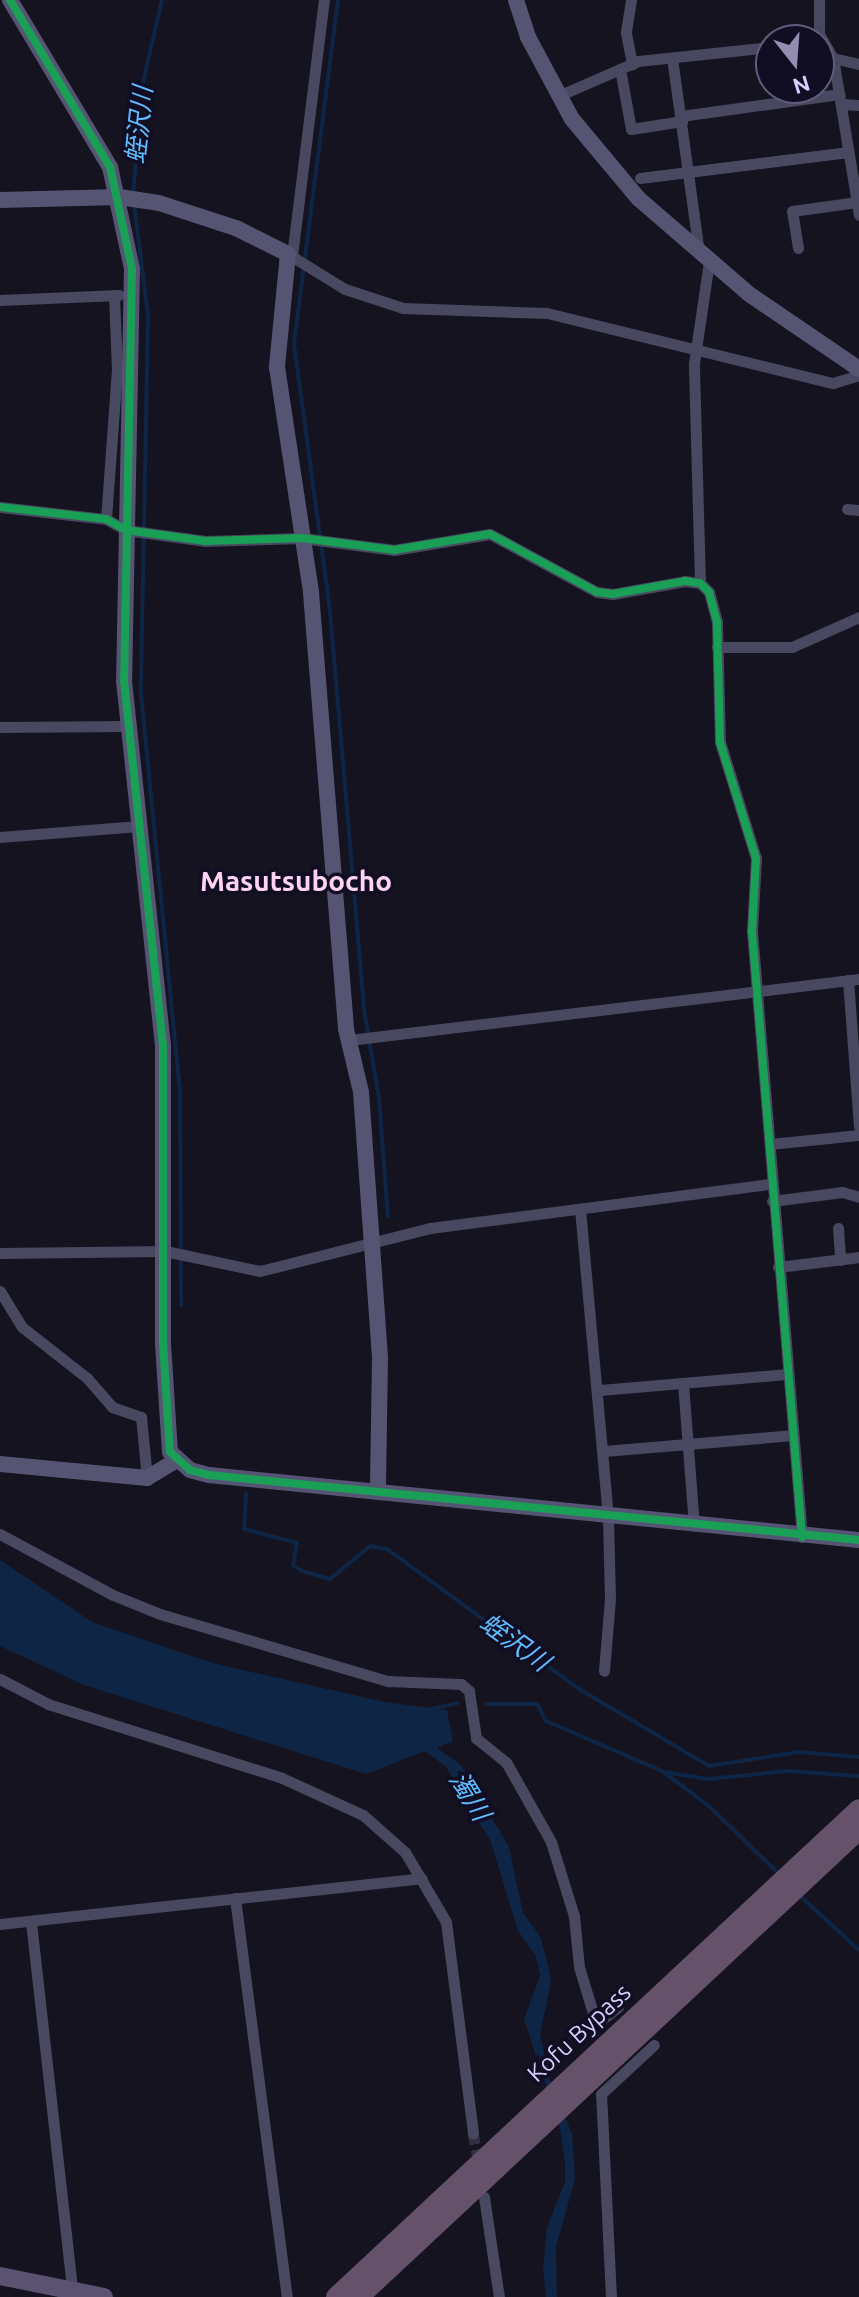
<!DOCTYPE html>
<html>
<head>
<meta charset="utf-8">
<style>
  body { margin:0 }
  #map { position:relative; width:859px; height:2297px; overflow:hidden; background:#14131f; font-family:Ubuntu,"Noto Sans JP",sans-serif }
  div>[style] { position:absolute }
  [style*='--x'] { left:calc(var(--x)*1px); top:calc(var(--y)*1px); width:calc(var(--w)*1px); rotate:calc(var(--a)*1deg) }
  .water>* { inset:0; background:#0e2545 }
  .stream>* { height:4px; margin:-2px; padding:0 2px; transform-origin:2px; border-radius:2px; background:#0e2545 }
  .street-tunnel>* { height:11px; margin-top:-5.5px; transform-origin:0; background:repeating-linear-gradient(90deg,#313041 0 11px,transparent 0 16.5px) }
  .street>* { height:11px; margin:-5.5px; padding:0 5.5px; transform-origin:5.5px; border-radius:5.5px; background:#484860 }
  .secondary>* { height:16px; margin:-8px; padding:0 8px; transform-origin:8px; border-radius:8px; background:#555573 }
  .primary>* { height:18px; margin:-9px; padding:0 9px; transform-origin:9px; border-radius:9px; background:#5b5271 }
  .highway>* { height:20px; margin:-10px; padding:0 10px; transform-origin:10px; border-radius:10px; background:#66516b }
  .cycleway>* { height:8px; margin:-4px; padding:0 4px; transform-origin:4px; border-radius:4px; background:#1a9f57 }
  span { translate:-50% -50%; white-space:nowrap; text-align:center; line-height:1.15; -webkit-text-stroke:7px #110e24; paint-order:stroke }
  .street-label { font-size:24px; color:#d4d1ff }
  .water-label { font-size:26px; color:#5fbcff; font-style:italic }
  .quarter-label { font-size:28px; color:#ffd3f1; font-weight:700 }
  .north { position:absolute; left:755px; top:24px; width:80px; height:80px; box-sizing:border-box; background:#110e24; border:2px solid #5f5c7c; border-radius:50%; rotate:163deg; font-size:22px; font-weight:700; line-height:32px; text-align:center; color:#d4d1ff }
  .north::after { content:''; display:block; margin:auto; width:28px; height:36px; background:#918eb1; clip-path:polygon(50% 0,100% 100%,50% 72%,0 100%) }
</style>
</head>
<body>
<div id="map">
  <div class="water">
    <div style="clip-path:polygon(0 1560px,92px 1622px,212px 1663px,385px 1702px,447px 1710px,453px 1741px,437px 1748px,461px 1765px,509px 1847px,523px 1913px,540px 1936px,547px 1961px,551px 1982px,540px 2034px,550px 2080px,572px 2134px,575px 2179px,556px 2247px,557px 2297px,546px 2297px,543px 2268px,547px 2227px,565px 2182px,565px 2163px,560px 2129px,524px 2019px,540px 1976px,536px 1956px,518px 1931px,491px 1842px,446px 1767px,425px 1751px,366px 1774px,84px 1685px,0 1646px)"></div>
  </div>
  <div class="stream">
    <div style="--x:338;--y:0;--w:347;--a:97.3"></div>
    <div style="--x:294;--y:344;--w:269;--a:82.3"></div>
    <div style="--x:330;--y:611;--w:400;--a:85.1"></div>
    <div style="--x:364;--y:1010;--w:89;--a:80.3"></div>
    <div style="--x:379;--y:1098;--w:119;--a:85.7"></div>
    <div style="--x:133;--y:195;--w:108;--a:-85.2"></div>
    <div style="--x:142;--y:87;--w:89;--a:-77.1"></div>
    <div style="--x:134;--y:203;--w:114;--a:82.9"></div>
    <div style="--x:148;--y:316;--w:378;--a:91.1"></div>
    <div style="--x:141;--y:694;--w:400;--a:84.4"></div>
    <div style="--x:180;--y:1092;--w:213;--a:89.7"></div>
    <div style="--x:246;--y:1493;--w:36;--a:93"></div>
    <div style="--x:244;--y:1529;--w:55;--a:14.8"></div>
    <div style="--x:297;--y:1543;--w:22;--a:100"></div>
    <div style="--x:293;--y:1565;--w:11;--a:34"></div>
    <div style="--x:302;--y:1571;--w:29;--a:16"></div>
    <div style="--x:330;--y:1579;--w:52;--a:-39.5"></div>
    <div style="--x:370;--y:1546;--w:17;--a:10"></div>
    <div style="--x:387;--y:1549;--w:238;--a:36.1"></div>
    <div style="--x:579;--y:1689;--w:151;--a:30.6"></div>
    <div style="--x:709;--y:1766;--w:91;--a:-8.8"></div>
    <div style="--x:799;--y:1752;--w:60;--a:4.8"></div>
    <div style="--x:486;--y:1704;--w:51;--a:0"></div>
    <div style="--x:537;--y:1704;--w:19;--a:62"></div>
    <div style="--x:546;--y:1721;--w:126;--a:23.3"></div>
    <div style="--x:662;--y:1771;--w:59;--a:36.7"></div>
    <div style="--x:709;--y:1806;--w:98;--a:44.2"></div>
    <div style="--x:432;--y:1709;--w:26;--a:-13"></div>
    <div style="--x:663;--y:1772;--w:46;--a:8.8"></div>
    <div style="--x:708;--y:1779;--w:80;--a:-5.7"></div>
    <div style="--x:788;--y:1771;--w:71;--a:4"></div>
    <div style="--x:799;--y:1895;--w:81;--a:42.5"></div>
  </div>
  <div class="street-tunnel">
    <div style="--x:473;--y:2133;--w:33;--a:79"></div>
  </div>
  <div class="street">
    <div style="--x:631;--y:0;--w:33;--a:99"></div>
    <div style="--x:626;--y:33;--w:32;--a:79"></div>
    <div style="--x:819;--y:0;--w:34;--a:90"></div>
    <div style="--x:819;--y:34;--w:28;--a:60"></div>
    <div style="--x:833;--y:58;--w:159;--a:80.6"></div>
    <div style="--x:672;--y:58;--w:196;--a:82.1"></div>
    <div style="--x:833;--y:58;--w:27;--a:13"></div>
    <div style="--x:620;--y:69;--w:61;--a:79.6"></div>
    <div style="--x:631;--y:129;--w:52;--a:-8.9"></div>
    <div style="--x:558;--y:96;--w:87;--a:-23.6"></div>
    <div style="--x:638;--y:61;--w:134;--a:-6"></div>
    <div style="--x:841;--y:104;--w:18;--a:3"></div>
    <div style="--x:681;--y:116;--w:160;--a:-7.9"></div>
    <div style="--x:640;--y:178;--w:210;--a:-7.1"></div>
    <div style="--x:798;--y:248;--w:37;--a:-99"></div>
    <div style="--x:792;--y:211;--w:66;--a:-7.9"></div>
    <div style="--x:288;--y:254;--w:67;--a:31.6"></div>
    <div style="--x:345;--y:289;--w:61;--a:18.1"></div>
    <div style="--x:403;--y:308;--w:144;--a:2"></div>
    <div style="--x:547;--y:313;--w:294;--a:13.8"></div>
    <div style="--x:833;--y:383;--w:27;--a:-17"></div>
    <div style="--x:292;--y:256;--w:258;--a:-82.9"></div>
    <div style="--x:0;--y:300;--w:119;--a:-2.4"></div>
    <div style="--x:0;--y:507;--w:107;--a:6.5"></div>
    <div style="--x:106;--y:519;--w:23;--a:29"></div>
    <div style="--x:126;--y:530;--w:80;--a:7.9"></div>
    <div style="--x:205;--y:541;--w:97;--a:-1.8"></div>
    <div style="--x:302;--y:538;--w:93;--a:7.4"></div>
    <div style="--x:394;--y:550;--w:97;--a:-9.5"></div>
    <div style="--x:490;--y:534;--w:122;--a:28.5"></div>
    <div style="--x:597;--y:592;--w:16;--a:7"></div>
    <div style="--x:613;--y:594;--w:73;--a:-10.2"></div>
    <div style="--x:685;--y:581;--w:15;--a:8"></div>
    <div style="--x:700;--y:583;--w:13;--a:45"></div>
    <div style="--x:709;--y:592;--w:30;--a:75"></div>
    <div style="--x:717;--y:621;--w:121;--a:88.6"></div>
    <div style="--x:720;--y:742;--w:121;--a:72.8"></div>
    <div style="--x:756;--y:858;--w:73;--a:93.1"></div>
    <div style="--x:752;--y:931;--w:608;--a:85.28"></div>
    <div style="--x:847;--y:509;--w:12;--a:5"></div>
    <div style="--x:106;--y:519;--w:149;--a:-85.8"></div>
    <div style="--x:117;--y:370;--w:75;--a:-92.3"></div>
    <div style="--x:700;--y:583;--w:220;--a:-91.6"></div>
    <div style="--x:694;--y:363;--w:102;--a:-81.6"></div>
    <div style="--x:717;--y:647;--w:75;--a:0"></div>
    <div style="--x:792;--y:647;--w:73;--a:-24.1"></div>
    <div style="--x:0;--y:727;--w:125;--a:-0.5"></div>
    <div style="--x:0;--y:837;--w:139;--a:-4.5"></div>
    <div style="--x:848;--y:980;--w:147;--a:85.7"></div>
    <div style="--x:349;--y:1040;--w:514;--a:-6.82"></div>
    <div style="--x:770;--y:1144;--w:89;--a:-5.8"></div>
    <div style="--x:772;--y:1201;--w:71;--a:-7.3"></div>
    <div style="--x:842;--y:1192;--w:18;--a:16"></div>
    <div style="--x:580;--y:1209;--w:310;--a:84.8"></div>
    <div style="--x:608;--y:1518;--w:81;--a:88.6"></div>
    <div style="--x:610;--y:1599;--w:72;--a:94.8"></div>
    <div style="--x:838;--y:1228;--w:32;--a:86"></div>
    <div style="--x:0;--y:1253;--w:165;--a:-0.7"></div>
    <div style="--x:165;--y:1251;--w:97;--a:11.9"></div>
    <div style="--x:260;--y:1271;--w:175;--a:-14.2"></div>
    <div style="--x:430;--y:1228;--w:343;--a:-7.4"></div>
    <div style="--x:778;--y:1267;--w:82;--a:-7"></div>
    <div style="--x:0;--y:1291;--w:42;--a:58.6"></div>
    <div style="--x:22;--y:1327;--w:83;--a:38.1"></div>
    <div style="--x:87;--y:1378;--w:38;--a:49"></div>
    <div style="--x:112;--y:1407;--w:31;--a:19"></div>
    <div style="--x:141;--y:1417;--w:61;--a:84.4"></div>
    <div style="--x:683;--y:1383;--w:143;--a:85.6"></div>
    <div style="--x:600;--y:1390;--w:189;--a:-4.9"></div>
    <div style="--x:604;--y:1451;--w:190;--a:-4.8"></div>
    <div style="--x:0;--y:1534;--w:128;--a:28.4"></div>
    <div style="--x:113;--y:1595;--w:51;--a:22"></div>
    <div style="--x:160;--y:1614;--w:238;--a:16.4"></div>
    <div style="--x:388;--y:1681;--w:73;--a:2.4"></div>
    <div style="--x:461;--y:1684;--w:11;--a:41"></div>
    <div style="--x:469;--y:1691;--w:48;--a:81.5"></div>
    <div style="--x:476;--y:1738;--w:38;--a:39"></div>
    <div style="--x:506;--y:1762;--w:92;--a:60.6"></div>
    <div style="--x:551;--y:1842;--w:77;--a:72.7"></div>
    <div style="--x:574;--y:1916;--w:51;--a:84.4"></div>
    <div style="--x:579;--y:1967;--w:48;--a:73.1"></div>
    <div style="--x:593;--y:2013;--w:12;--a:24"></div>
    <div style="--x:604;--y:2018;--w:18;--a:-38"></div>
    <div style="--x:0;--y:1679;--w:54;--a:27.5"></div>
    <div style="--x:48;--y:1704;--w:245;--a:17.5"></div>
    <div style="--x:282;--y:1778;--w:89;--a:24.6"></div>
    <div style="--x:363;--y:1815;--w:56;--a:41.4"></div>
    <div style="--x:405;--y:1852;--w:81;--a:59.6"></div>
    <div style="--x:446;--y:1922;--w:213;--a:82.7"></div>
    <div style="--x:235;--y:1898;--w:402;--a:82.6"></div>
    <div style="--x:31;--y:1922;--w:375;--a:83.6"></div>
    <div style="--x:0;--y:1924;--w:424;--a:-6.2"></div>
    <div style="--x:484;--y:2197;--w:101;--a:81.5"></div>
    <div style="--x:611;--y:2297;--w:203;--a:-92.8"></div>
    <div style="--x:601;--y:2094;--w:72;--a:-42.8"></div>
  </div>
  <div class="secondary">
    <div style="--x:10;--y:0;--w:195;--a:59.1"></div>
    <div style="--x:110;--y:167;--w:104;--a:77.8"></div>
    <div style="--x:132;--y:269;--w:412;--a:91.1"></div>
    <div style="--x:124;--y:681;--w:366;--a:83.9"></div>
    <div style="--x:163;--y:1045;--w:299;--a:90"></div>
    <div style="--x:163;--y:1344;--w:108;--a:86.3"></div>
    <div style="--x:170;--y:1452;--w:27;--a:42"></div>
    <div style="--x:190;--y:1470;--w:20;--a:15"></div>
    <div style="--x:209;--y:1475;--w:653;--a:5.71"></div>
    <div style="--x:516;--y:0;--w:39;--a:72"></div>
    <div style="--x:528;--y:37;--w:93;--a:61.8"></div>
    <div style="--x:572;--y:119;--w:104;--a:50.1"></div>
    <div style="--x:639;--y:199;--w:145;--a:40.8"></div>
    <div style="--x:749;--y:294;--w:133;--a:34.3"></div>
    <div style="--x:0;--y:200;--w:119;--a:-1.4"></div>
    <div style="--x:119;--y:197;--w:40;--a:8.5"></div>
    <div style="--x:159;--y:203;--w:81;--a:18"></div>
    <div style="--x:236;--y:228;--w:58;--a:26.6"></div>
    <div style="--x:288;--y:254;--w:114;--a:95.6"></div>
    <div style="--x:277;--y:367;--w:229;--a:81.4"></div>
    <div style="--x:311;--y:593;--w:437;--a:85.4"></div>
    <div style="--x:346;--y:1029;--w:65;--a:76.6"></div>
    <div style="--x:361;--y:1092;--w:267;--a:85.9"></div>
    <div style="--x:380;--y:1358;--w:131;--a:90.9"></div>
    <div style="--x:0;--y:1464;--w:148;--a:5.4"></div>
    <div style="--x:147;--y:1478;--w:33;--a:-31"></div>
  </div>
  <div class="primary">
    <div style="--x:0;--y:2276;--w:106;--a:11.4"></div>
  </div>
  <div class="highway">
    <div style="--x:336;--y:2297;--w:715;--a:-43.02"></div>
    <div style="--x:359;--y:2297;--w:684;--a:-43.05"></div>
  </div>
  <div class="cycleway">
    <div style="--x:10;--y:0;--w:195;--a:59.1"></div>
    <div style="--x:110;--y:167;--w:104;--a:77.8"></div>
    <div style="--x:132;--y:269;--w:412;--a:91.1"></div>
    <div style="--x:124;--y:681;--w:366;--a:83.9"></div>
    <div style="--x:163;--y:1045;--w:299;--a:90"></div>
    <div style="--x:163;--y:1344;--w:108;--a:86.3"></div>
    <div style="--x:170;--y:1452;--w:27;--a:42"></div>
    <div style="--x:190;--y:1470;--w:20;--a:15"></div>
    <div style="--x:209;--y:1475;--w:653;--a:5.71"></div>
    <div style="--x:0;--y:507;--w:107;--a:6.5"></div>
    <div style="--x:106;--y:519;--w:23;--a:29"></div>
    <div style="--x:126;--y:530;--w:80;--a:7.9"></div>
    <div style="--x:205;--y:541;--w:97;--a:-1.8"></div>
    <div style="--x:302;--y:538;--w:93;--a:7.4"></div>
    <div style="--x:394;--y:550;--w:97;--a:-9.5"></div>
    <div style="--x:490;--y:534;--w:122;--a:28.5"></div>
    <div style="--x:597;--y:592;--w:16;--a:7"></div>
    <div style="--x:613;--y:594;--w:73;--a:-10.2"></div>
    <div style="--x:685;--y:581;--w:15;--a:8"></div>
    <div style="--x:700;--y:583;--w:13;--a:45"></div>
    <div style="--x:709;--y:592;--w:30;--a:75"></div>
    <div style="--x:717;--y:621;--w:121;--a:88.6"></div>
    <div style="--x:720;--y:742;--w:121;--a:72.8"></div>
    <div style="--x:756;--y:858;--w:73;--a:93.1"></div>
    <div style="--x:752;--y:931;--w:608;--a:85.28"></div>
  </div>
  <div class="street-label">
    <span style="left:579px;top:2033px;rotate:-43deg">Kofu Bypass</span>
  </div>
  <div class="water-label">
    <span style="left:139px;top:125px;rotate:-84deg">蛭沢川</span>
    <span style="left:515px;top:1642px;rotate:36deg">蛭沢川</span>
    <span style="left:470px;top:1796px;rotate:58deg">濁川</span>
  </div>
  <div class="quarter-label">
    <span style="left:296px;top:881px">Masutsubocho</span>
  </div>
  <div class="north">N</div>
</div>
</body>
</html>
